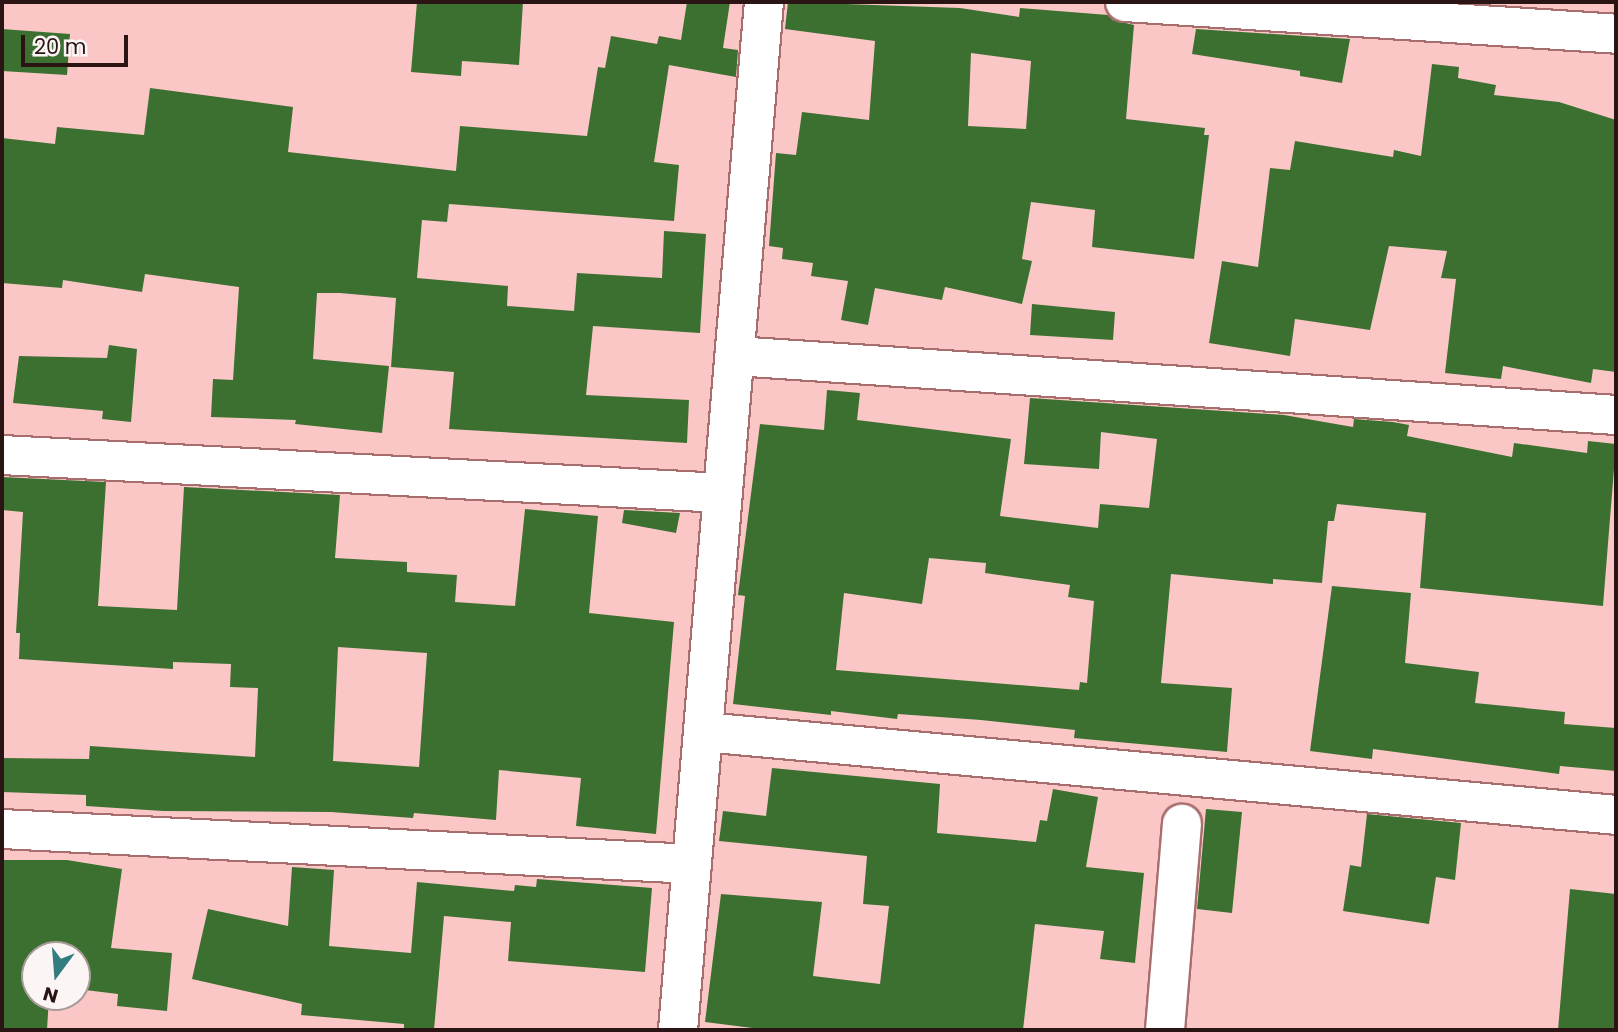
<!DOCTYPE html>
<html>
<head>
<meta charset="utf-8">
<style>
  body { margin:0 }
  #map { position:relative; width:1618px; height:1032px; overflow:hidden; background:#fbc7c6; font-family:Poppins,sans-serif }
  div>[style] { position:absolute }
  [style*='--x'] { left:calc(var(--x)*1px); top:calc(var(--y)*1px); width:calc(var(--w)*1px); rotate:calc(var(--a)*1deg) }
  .building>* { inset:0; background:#3c7031 }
  .roads { filter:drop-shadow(2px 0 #a86e6d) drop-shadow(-2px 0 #a86e6d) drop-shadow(0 2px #a86e6d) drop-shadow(0 -2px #a86e6d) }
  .minor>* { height:38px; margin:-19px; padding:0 19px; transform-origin:19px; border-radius:19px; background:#fff }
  span { translate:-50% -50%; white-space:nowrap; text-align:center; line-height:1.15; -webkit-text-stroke:7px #fcf5f5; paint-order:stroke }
  .frame { position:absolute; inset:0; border:4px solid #2b1414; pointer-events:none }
  .north { position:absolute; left:21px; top:941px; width:70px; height:70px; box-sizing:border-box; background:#fcf5f5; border:2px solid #a89b9b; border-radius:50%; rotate:196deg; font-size:19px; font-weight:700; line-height:28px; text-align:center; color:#2b1414 }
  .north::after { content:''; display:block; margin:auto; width:24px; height:32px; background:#337c80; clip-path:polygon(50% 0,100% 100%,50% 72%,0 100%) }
  .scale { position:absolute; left:21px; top:35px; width:107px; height:32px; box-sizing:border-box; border:4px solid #2b1414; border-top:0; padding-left:9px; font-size:21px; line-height:24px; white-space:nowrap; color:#2b1414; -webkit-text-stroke:5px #fcf5f5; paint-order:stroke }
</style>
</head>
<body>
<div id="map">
  <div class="building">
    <div style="clip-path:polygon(417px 2px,523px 2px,519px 65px,462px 61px,461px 76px,411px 72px)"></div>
    <div style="clip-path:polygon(687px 2px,730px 2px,723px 48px,738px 50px,736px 77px,669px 65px,654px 162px,679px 165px,674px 221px,449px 204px,447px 222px,422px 220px,417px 278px,508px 286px,507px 306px,574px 311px,577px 273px,662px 278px,664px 231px,706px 234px,700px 333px,593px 326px,586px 395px,689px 400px,687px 443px,449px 429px,454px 372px,391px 367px,396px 298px,340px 293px,317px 293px,313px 359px,389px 366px,382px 433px,295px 424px,296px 420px,211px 417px,213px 379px,233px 380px,239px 287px,145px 274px,142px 292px,63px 280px,62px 288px,2px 283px,2px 138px,55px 144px,57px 127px,144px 135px,150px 88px,293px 107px,288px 152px,456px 171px,460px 126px,587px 136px,598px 67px,605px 68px,611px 36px,657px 44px,659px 36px,681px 40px)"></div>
    <div style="clip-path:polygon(evenodd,788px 2px,960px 8px,1019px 17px,1020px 8px,1108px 15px,1113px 20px,1134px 25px,1126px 119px,1205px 128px,1204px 135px,1209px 135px,1194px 259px,1092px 247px,1095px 210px,1031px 202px,1022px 259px,1032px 261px,1022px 304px,945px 287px,942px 300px,875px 288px,868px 325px,841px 320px,848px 281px,811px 276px,813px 263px,782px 259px,783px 248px,769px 246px,776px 153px,796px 155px,802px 112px,869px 120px,875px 41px,785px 29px,788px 2px,971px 53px,1031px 61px,1026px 129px,968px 126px,971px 53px)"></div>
    <div style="clip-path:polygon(2px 29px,70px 34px,67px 75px,2px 71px)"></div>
    <div style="clip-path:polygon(1196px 29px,1350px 39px,1342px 83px,1300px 76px,1300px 71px,1192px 54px)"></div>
    <div style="clip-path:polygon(1432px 64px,1459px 67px,1458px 78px,1496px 85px,1494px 95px,1559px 102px,1616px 120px,1616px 372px,1593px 369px,1591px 383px,1503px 366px,1501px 379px,1445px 373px,1456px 279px,1441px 278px,1447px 251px,1389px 246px,1370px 330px,1295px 319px,1290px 356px,1209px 343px,1222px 261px,1258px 267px,1270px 168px,1290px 170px,1295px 141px,1393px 157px,1394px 150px,1421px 156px)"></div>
    <div style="clip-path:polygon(1032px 304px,1115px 312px,1113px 340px,1030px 335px)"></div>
    <div style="clip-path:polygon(109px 345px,137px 349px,131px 422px,102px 419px,103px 411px,13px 403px,19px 356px,107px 358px)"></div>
    <div style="clip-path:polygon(evenodd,827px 390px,860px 393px,857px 420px,1011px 439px,1000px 516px,1098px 528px,1100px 504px,1149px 508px,1157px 439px,1101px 432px,1099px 469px,1024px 464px,1030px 398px,1284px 415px,1353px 427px,1354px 419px,1393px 422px,1409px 425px,1407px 436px,1512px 457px,1514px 443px,1587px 453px,1588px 441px,1616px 444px,1603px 606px,1420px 588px,1426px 513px,1337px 504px,1334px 521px,1328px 521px,1322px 583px,1273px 579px,1273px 584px,1171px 574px,1161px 683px,1232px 688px,1227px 752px,1074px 738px,1075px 730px,981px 720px,898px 714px,897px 719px,831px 711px,831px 715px,733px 704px,745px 596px,738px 595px,760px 424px,824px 430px,827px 390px,929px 558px,986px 563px,985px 573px,1070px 585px,1068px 597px,1094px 601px,1087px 683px,1080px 682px,1079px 690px,836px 670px,844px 593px,922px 604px,929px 558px)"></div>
    <div style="clip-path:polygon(evenodd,2px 477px,106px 482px,98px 606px,177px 610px,184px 487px,340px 495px,335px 558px,407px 562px,407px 572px,457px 575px,455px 602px,515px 606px,525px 509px,598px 516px,589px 613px,674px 622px,656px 834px,576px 826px,581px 778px,499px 770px,496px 820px,414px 813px,413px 818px,331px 812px,163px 811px,86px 806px,86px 795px,2px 792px,2px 758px,89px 759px,90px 746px,255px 757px,258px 688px,230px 687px,231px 664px,173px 662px,173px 669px,19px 659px,20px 633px,16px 633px,23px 512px,2px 510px,2px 477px,338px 647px,427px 653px,419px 767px,333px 761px,338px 647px)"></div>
    <div style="clip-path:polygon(624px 510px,680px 513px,676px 533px,622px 523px)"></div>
    <div style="clip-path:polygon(1332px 586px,1411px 593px,1405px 663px,1479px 672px,1475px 703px,1565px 712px,1564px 724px,1616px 728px,1616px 771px,1560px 766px,1559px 774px,1373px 749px,1372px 759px,1310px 751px)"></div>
    <div style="clip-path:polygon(772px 768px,940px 784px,937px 833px,1036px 842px,1040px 820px,1047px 821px,1053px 789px,1098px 797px,1086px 867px,1144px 873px,1135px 963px,1100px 959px,1104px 931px,1035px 924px,1023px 1030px,768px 1030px,705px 1022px,721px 894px,822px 902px,813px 976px,880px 984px,889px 906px,863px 904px,867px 856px,719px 841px,723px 811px,766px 816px)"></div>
    <div style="clip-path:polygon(1206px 809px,1242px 812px,1232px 913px,1197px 909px)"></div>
    <div style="clip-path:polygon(1367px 814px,1461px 823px,1455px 880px,1436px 877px,1429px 924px,1343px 911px,1350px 865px,1361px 867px)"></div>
    <div style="clip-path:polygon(2px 860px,67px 860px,122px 869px,111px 948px,172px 953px,167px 1011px,117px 1006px,118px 994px,77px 989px,77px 955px,35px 955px,35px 997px,49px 997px,47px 1030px,2px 1030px)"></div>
    <div style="clip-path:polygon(292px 867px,334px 870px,329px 946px,411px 953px,417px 882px,514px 891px,515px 885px,536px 887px,537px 879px,652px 888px,645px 972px,508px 961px,511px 922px,444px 916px,434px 1030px,404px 1030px,404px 1024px,301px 1015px,302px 1004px,192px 979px,208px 909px,288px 926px)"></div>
    <div style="clip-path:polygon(1570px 889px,1616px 894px,1616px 1030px,1558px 1030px)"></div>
  </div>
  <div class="roads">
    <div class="minor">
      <div style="--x:1125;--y:2;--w:492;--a:3.7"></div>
      <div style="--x:735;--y:356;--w:883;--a:3.83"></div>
      <div style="--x:2;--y:455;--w:721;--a:3.02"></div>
      <div style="--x:703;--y:732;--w:917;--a:5.19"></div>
      <div style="--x:2;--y:829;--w:691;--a:2.9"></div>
      <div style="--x:678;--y:1030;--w:1032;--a:-85.22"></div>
      <div style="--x:1165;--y:1030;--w:207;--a:-85.3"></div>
    </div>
  </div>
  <div class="frame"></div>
  <div class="north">N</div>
  <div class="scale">20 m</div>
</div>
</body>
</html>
